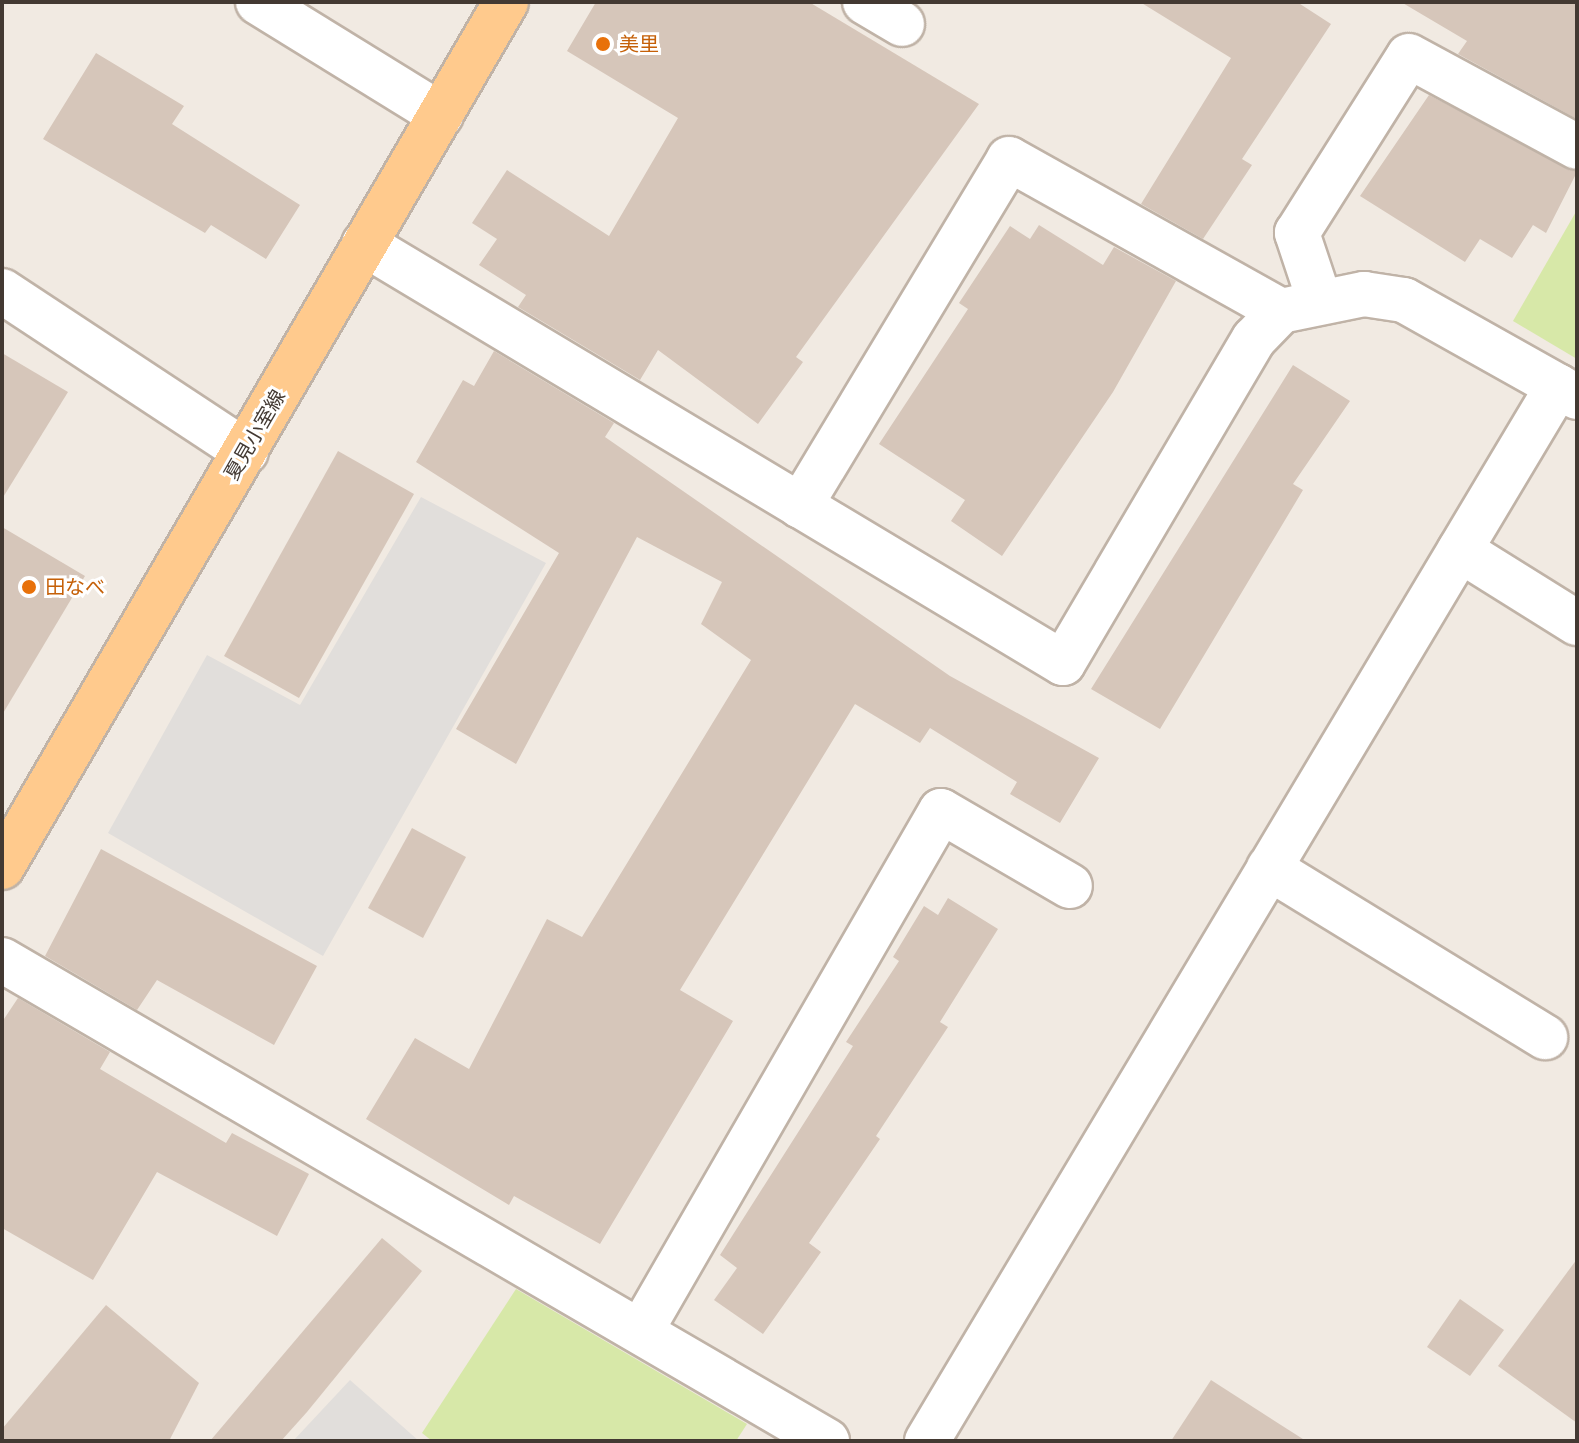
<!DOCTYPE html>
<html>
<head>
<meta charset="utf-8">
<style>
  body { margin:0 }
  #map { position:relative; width:1579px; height:1443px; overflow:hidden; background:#f1eae2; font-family:Signika,"Noto Sans JP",sans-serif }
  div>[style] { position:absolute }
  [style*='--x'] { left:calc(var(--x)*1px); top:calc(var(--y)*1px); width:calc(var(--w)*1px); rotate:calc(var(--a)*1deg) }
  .green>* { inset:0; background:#d7e8a8 }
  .parking>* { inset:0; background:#e1dedb }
  .building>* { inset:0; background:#d6c6ba }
  .roads { filter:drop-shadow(2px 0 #c0b3a7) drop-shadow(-2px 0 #c0b3a7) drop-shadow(0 2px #c0b3a7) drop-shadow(0 -2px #c0b3a7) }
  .minor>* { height:44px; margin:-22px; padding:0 22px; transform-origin:22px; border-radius:22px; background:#fff }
  .major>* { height:44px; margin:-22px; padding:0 22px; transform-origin:22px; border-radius:22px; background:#ffca8d }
  .dots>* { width:22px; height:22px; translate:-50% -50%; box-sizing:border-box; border:4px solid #fff; border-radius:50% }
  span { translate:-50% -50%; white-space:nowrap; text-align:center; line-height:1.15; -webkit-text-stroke:6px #fff; paint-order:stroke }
  .food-label { font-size:20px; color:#c56008 }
  .left { translate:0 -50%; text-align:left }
  .street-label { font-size:20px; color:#433932 }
  .frame { position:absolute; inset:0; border:4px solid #433932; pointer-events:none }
</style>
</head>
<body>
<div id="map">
  <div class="green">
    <div style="clip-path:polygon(1577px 210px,1577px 359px,1513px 321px)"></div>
    <div style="clip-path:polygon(516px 1289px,747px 1424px,736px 1441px,432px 1441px,422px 1433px)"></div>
  </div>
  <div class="parking">
    <div style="clip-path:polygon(421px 497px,546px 563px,323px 956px,108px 833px,207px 655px,300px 705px)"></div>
    <div style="clip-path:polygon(350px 1380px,419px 1441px,293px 1441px)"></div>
  </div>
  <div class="building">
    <div style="clip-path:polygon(596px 2px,809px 2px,979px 104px,796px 357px,803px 362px,758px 424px,658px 350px,640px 380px,518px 307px,526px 295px,479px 265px,497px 239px,472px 223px,507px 170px,609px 236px,678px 118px,567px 51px)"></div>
    <div style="clip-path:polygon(1140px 2px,1297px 2px,1331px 24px,1242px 159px,1252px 165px,1203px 239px,1141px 204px,1231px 58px)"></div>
    <div style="clip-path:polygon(1401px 2px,1577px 2px,1577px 119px,1458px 54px,1467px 41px)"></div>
    <div style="clip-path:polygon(96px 53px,184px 106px,172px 124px,300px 205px,266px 259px,211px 225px,205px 233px,43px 139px)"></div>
    <div style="clip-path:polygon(1429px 95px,1577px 172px,1546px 233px,1533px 225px,1512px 258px,1480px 239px,1465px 262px,1360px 196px)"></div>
    <div style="clip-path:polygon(1039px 225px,1103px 265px,1114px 247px,1176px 281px,1113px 392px,1002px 556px,951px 521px,965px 500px,879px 444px,968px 309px,959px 303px,1010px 226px,1030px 239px)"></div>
    <div style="clip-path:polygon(494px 351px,614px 423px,605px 437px,950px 676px,1099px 758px,1060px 823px,1010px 794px,1017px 782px,930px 728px,920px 743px,855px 704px,680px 990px,733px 1021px,600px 1244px,514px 1196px,509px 1205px,366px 1119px,415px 1038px,469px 1069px,547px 919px,582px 937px,751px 660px,701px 624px,722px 582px,637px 537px,516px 764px,456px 729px,559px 553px,416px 462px,463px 380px,474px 386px)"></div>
    <div style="clip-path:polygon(2px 353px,68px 392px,2px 499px)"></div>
    <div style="clip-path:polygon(1293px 365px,1350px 401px,1293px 484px,1303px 490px,1160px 729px,1091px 689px)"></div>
    <div style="clip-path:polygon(338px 451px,414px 494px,299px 698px,224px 656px)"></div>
    <div style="clip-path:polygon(2px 527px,85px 576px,2px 715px)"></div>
    <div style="clip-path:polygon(412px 828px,466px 857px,423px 938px,368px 908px)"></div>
    <div style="clip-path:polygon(101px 849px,317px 966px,274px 1045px,157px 980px,137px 1010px,45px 956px)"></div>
    <div style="clip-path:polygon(948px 898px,998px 929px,940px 1022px,948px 1027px,876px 1136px,880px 1139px,809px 1243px,821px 1252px,763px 1334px,714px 1300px,737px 1268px,720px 1255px,853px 1046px,846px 1042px,899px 961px,893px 957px,924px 906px,938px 915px)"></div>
    <div style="clip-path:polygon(18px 998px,110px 1052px,100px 1069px,226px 1143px,232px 1133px,309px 1174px,277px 1236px,157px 1172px,93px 1280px,2px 1228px,2px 1022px)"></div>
    <div style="clip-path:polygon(382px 1238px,422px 1271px,307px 1412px,281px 1441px,210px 1441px)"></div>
    <div style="clip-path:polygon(1577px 1259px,1577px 1423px,1498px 1366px)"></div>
    <div style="clip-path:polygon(1460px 1299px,1504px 1330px,1470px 1376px,1427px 1347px)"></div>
    <div style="clip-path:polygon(106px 1305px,199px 1383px,169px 1441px,2px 1441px,2px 1429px)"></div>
    <div style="clip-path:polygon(1211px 1380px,1306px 1441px,1171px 1441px)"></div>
  </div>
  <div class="roads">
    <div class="minor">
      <div style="--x:258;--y:2;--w:215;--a:31.7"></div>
      <div style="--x:865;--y:2;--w:43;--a:30.7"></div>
      <div style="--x:364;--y:244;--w:815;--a:30.94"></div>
      <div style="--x:1063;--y:663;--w:376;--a:-59.5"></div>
      <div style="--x:1254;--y:339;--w:39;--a:-46"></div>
      <div style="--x:1281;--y:311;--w:85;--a:-11.6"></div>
      <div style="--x:1364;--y:294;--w:40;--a:8.5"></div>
      <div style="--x:1404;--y:300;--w:198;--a:29.3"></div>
      <div style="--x:2;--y:291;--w:292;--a:33.4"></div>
      <div style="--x:1319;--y:299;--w:70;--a:-108.4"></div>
      <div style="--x:1297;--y:233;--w:209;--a:-57.7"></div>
      <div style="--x:1409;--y:56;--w:191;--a:28.4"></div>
      <div style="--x:800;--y:506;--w:405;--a:-58.9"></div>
      <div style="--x:1009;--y:159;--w:312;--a:29.2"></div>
      <div style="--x:1460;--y:550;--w:138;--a:32"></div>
      <div style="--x:1269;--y:868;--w:324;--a:31.5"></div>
      <div style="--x:2;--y:960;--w:955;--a:30.24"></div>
      <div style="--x:642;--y:1329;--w:598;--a:-60.01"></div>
      <div style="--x:941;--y:811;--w:149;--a:30.2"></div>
      <div style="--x:927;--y:1441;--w:1229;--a:-59.12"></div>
    </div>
    <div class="major">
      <div style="--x:2;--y:867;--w:1001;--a:-59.77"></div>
    </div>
  </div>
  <div class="dots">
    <div style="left:603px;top:44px;background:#e8710a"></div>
    <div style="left:29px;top:587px;background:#e8710a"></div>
  </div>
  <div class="food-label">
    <span class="left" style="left:619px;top:44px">美里</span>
    <span class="left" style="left:45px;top:587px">田なべ</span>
  </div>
  <div class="street-label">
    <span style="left:255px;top:435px;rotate:-60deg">夏見小室線</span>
  </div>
  <div class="frame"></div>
</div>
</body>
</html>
